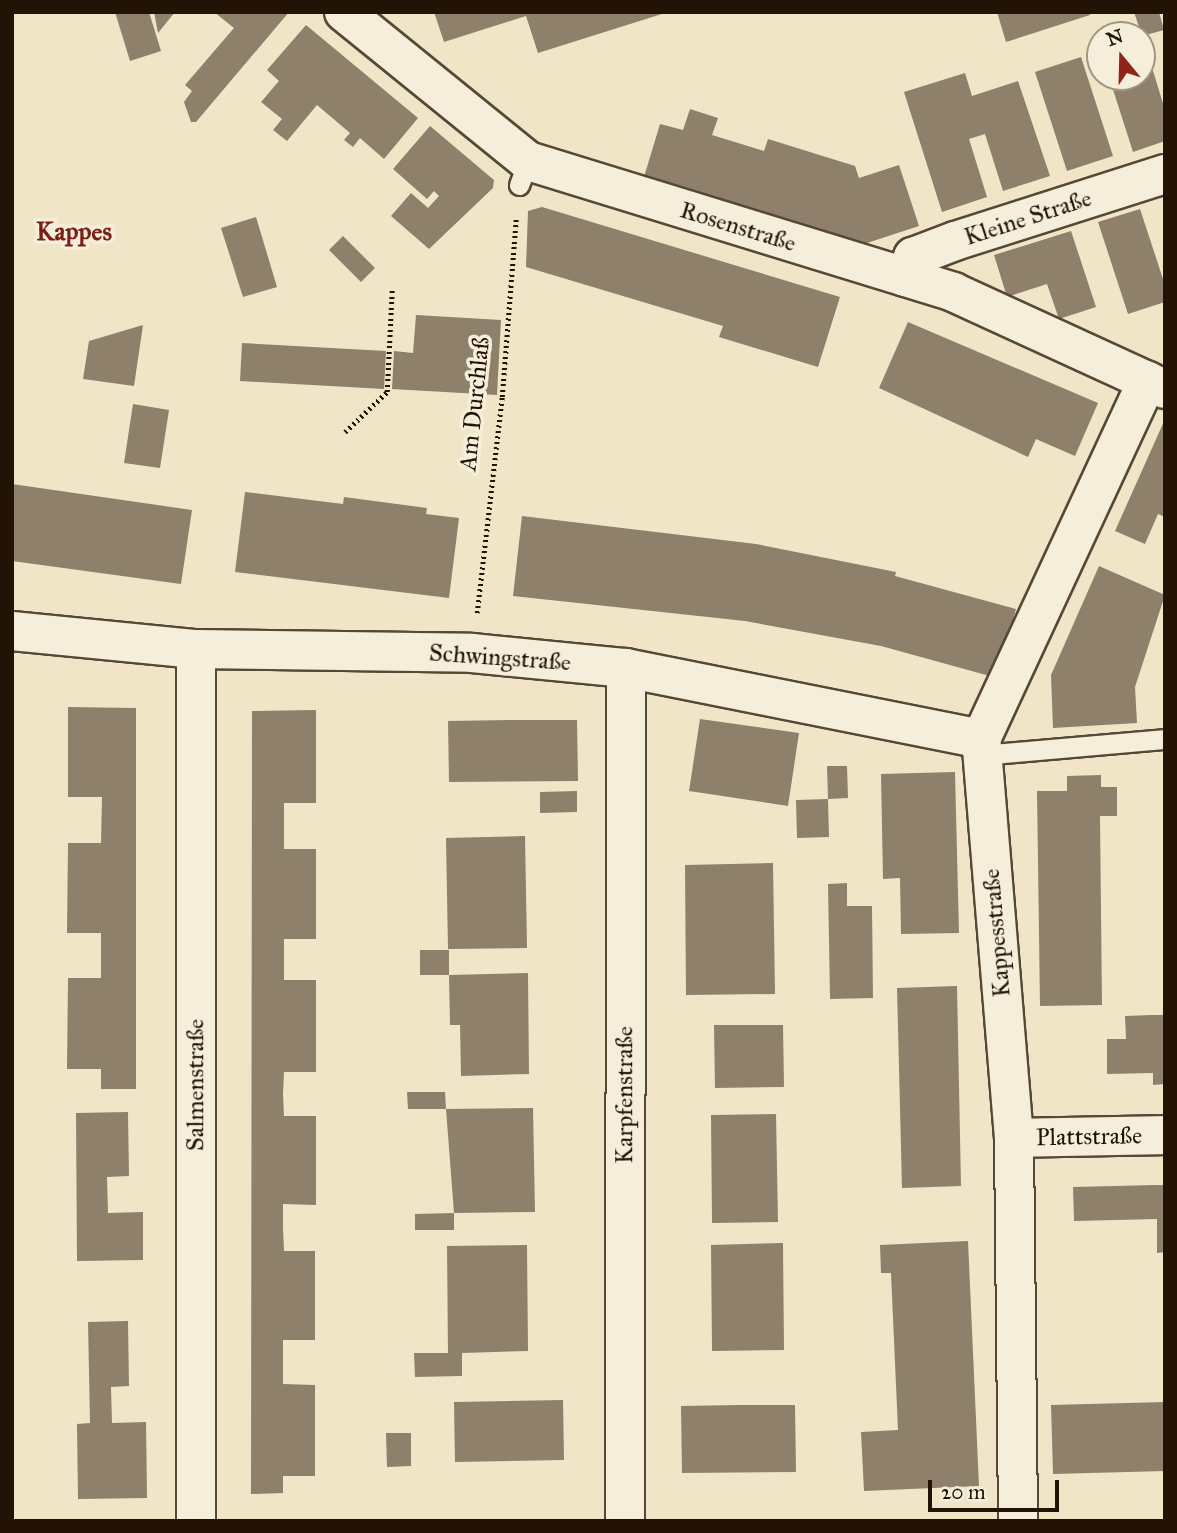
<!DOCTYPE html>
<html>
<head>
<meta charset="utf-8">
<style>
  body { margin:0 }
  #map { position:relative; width:1177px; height:1533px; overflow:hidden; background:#f0e5c6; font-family:"IM FELL Great Primer",serif }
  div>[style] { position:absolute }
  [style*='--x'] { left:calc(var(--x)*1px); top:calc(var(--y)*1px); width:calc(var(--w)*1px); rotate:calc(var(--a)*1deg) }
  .building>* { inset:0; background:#8e806a }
  .path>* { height:4.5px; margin-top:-2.25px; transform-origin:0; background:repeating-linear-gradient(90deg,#231307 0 2px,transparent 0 5.5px) }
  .roads { filter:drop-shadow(2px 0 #564837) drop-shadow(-2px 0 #564837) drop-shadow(0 2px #564837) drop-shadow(0 -2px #564837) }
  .lane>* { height:19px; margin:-9.5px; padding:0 9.5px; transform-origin:9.5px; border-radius:9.5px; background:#f5eeda }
  .street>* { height:38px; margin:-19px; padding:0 19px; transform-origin:19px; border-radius:19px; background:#f5eeda }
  span { translate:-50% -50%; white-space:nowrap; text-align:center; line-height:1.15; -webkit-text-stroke:7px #f5eeda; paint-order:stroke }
  .street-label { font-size:24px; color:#231307 }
  .neighbourhood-label { font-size:26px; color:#7a1f14; font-weight:700 }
  .frame { position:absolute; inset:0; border:14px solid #231307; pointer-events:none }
  .north { position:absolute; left:1086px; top:21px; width:70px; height:70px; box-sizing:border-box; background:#f5eeda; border:2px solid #a19686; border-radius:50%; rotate:341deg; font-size:19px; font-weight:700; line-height:28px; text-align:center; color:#231307 }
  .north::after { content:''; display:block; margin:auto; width:24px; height:32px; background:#8f2418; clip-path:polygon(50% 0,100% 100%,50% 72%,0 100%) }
  .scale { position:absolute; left:928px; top:1480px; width:131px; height:32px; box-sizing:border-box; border:4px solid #231307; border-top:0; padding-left:9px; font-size:21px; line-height:24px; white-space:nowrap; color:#231307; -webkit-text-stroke:5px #f5eeda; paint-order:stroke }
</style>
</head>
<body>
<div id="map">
  <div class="building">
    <div style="clip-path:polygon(115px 12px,149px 12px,161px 51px,130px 61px)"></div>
    <div style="clip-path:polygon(154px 12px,175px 12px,158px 33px)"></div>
    <div style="clip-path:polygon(214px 12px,289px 12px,196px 122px,191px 122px,184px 102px,192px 91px,185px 85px,234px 28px)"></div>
    <div style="clip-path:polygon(434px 12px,664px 12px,665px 13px,538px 53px,526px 16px,444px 42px)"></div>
    <div style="clip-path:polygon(997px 12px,1089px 12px,1090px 15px,1006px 42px)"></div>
    <div style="clip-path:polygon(1134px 12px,1159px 12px,1164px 30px,1142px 36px)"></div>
    <div style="clip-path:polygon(306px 25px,418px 118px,384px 159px,360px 138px,353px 147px,344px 140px,350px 133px,317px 105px,287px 141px,273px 130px,282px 119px,261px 102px,279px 81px,267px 70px)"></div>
    <div style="clip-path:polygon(1143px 38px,1165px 110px,1165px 141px,1133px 152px,1109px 77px,1142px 77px)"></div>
    <div style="clip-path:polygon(1081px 57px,1113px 156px,1067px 171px,1035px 72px)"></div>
    <div style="clip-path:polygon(965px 73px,972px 96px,1018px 81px,1050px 176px,1003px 191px,985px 134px,969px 139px,987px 197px,942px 212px,904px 92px)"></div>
    <div style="clip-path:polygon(690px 109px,718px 118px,712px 135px,764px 151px,768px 139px,855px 166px,859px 178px,899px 165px,919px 226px,861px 245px,644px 177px,660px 124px,683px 130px)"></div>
    <div style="clip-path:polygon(430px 126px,494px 180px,493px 188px,429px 249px,391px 216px,411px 193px,428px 208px,439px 196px,434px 191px,427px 199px,393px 169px)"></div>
    <div style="clip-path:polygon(542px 207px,840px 297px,818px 367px,719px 337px,723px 326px,526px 267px,528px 211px)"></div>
    <div style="clip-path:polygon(1140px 209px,1165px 285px,1165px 302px,1128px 314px,1098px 222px)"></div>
    <div style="clip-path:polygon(256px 217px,277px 287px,243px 297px,221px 228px)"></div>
    <div style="clip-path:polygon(1071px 231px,1096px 307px,1059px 319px,1047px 284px,1007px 297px,994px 255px)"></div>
    <div style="clip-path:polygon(343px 236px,375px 268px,361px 282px,329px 250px)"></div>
    <div style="clip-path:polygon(416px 315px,501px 320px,497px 395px,392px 389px,394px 351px,413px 353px)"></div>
    <div style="clip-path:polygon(908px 322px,1098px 403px,1075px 456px,1036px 439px,1028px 457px,879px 388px)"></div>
    <div style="clip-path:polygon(143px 325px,134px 386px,83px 379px,89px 341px)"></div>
    <div style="clip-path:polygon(242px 343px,386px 351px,384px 389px,240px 381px)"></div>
    <div style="clip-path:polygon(133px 404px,169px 410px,160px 468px,124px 463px)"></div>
    <div style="clip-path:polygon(1165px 419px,1165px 517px,1158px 514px,1145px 544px,1115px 531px)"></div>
    <div style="clip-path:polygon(12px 484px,192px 510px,181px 584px,12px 561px)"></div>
    <div style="clip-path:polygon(245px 492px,343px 504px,344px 497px,427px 508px,426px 514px,459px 518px,449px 598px,235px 572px)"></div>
    <div style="clip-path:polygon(522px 516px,756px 544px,896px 572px,895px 576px,1016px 609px,997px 678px,881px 646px,745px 621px,513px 596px)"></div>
    <div style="clip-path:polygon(1099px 566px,1165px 595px,1135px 687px,1137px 723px,1053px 728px,1051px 675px)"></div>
    <div style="clip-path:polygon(68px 707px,136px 708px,136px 1089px,101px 1089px,101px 1069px,67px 1069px,68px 978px,101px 978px,101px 933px,67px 933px,68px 843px,101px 843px,102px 797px,68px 797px)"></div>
    <div style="clip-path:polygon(316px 710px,316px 803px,284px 803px,284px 849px,316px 849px,316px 939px,284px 939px,284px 980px,316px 980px,316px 1072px,284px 1072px,283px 1094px,284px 1116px,316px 1116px,316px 1205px,283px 1204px,283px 1228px,284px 1251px,315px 1251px,315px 1340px,283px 1340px,283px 1384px,315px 1385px,315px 1476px,283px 1476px,283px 1493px,251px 1494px,252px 711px)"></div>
    <div style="clip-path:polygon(700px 719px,799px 733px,788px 806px,689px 791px)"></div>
    <div style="clip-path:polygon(514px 720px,577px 720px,578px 781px,449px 782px,448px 721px)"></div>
    <div style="clip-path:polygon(827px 766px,847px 766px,848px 798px,828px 799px,829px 837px,797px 838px,796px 800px,828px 799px)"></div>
    <div style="clip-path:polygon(955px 772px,959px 933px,901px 934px,900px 878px,883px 879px,881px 774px)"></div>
    <div style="clip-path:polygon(1101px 775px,1101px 787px,1117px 787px,1117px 816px,1100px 816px,1102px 1005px,1040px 1006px,1037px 791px,1067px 791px,1067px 776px)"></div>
    <div style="clip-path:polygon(577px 791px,577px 812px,540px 813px,540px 792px)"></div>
    <div style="clip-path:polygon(525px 836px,527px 948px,448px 949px,446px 838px)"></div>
    <div style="clip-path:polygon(773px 863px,775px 994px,686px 995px,685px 865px)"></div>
    <div style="clip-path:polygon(847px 883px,847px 906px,872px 906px,873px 998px,830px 999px,828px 884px)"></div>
    <div style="clip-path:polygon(420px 950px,449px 950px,449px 975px,420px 975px)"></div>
    <div style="clip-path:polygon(528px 973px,529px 1074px,461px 1076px,460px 1025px,450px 1025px,449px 975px)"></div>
    <div style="clip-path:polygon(957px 986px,961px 1186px,902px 1188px,897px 988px)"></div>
    <div style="clip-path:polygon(1152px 1015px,1165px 1015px,1165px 1084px,1153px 1085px,1153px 1073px,1107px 1074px,1107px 1039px,1126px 1039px,1125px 1016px)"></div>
    <div style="clip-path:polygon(714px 1025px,783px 1025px,784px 1087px,715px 1088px)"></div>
    <div style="clip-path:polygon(407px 1092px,445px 1092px,446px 1109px,408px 1109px)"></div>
    <div style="clip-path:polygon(533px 1108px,535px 1212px,454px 1213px,446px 1109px)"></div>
    <div style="clip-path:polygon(128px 1112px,129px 1176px,107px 1177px,108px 1213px,143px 1212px,143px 1260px,77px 1261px,76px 1113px)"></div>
    <div style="clip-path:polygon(776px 1114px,778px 1222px,712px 1223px,711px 1115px)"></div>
    <div style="clip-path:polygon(1156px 1185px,1165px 1185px,1165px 1252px,1157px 1253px,1157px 1219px,1074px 1221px,1073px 1187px)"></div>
    <div style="clip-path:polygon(454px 1213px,454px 1230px,415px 1230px,415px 1214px)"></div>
    <div style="clip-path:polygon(968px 1241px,979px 1486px,864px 1491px,861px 1432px,898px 1430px,891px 1273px,881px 1273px,880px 1245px)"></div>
    <div style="clip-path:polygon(783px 1243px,784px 1350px,712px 1351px,711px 1245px)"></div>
    <div style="clip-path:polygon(527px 1245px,528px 1351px,462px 1353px,462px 1376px,415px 1377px,414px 1353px,448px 1353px,447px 1246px)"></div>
    <div style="clip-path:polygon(128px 1321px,129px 1386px,111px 1387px,112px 1423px,146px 1422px,147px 1498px,78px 1499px,77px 1424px,90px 1423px,88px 1322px)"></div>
    <div style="clip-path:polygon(563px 1400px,564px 1460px,455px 1462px,454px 1402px)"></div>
    <div style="clip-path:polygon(1165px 1402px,1165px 1471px,1053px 1474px,1051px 1405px)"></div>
    <div style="clip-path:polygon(739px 1405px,795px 1405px,796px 1472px,682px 1473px,681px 1406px)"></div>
    <div style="clip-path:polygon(386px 1433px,411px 1433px,411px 1466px,387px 1467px)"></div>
  </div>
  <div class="path">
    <div style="--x:345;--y:432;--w:58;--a:-43.6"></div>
    <div style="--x:387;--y:392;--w:104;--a:-87.2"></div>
    <div style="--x:477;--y:613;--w:217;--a:-83.4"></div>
    <div style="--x:502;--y:397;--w:180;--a:-85.5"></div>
  </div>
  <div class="roads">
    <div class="lane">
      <div style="--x:519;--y:185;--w:26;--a:-69"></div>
      <div style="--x:982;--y:755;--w:184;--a:-5"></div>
    </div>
    <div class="street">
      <div style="--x:344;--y:12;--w:237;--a:39"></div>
      <div style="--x:528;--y:161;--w:445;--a:17.1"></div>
      <div style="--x:953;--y:292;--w:233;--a:24.6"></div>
      <div style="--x:905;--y:277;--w:22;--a:-68"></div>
      <div style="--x:913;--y:257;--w:45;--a:-20.9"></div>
      <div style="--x:955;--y:241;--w:220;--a:-17.7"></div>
      <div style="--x:12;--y:631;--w:185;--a:5.6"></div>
      <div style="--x:196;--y:649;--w:276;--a:0.8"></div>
      <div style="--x:472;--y:653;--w:155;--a:5.6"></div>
      <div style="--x:626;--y:668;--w:362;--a:11.3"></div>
      <div style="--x:1014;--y:1138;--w:151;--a:-1.1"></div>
      <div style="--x:196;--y:1521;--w:872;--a:-90"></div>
      <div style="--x:625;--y:1521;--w:853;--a:-89.93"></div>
      <div style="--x:1018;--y:1521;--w:383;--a:-90.6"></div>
      <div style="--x:1014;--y:1138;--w:400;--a:-94.7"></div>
      <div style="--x:981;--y:739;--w:395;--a:-65.1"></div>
    </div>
  </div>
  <div class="street-label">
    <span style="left:1028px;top:218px;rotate:-18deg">Kleine Straße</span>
    <span style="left:738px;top:227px;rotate:17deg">Rosenstraße</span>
    <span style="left:475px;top:404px;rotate:-84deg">Am Durchlaß</span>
    <span style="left:500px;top:658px;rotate:4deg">Schwingstraße</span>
    <span style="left:997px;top:933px;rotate:-95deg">Kappesstraße</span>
    <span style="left:196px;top:1085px;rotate:-90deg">Salmenstraße</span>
    <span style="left:625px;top:1095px;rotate:-90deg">Karpfenstraße</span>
    <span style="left:1089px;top:1137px;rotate:-1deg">Plattstraße</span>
  </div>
  <div class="neighbourhood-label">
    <span style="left:74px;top:232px">Kappes</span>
  </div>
  <div class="frame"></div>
  <div class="north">N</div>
  <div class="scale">20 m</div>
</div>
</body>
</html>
